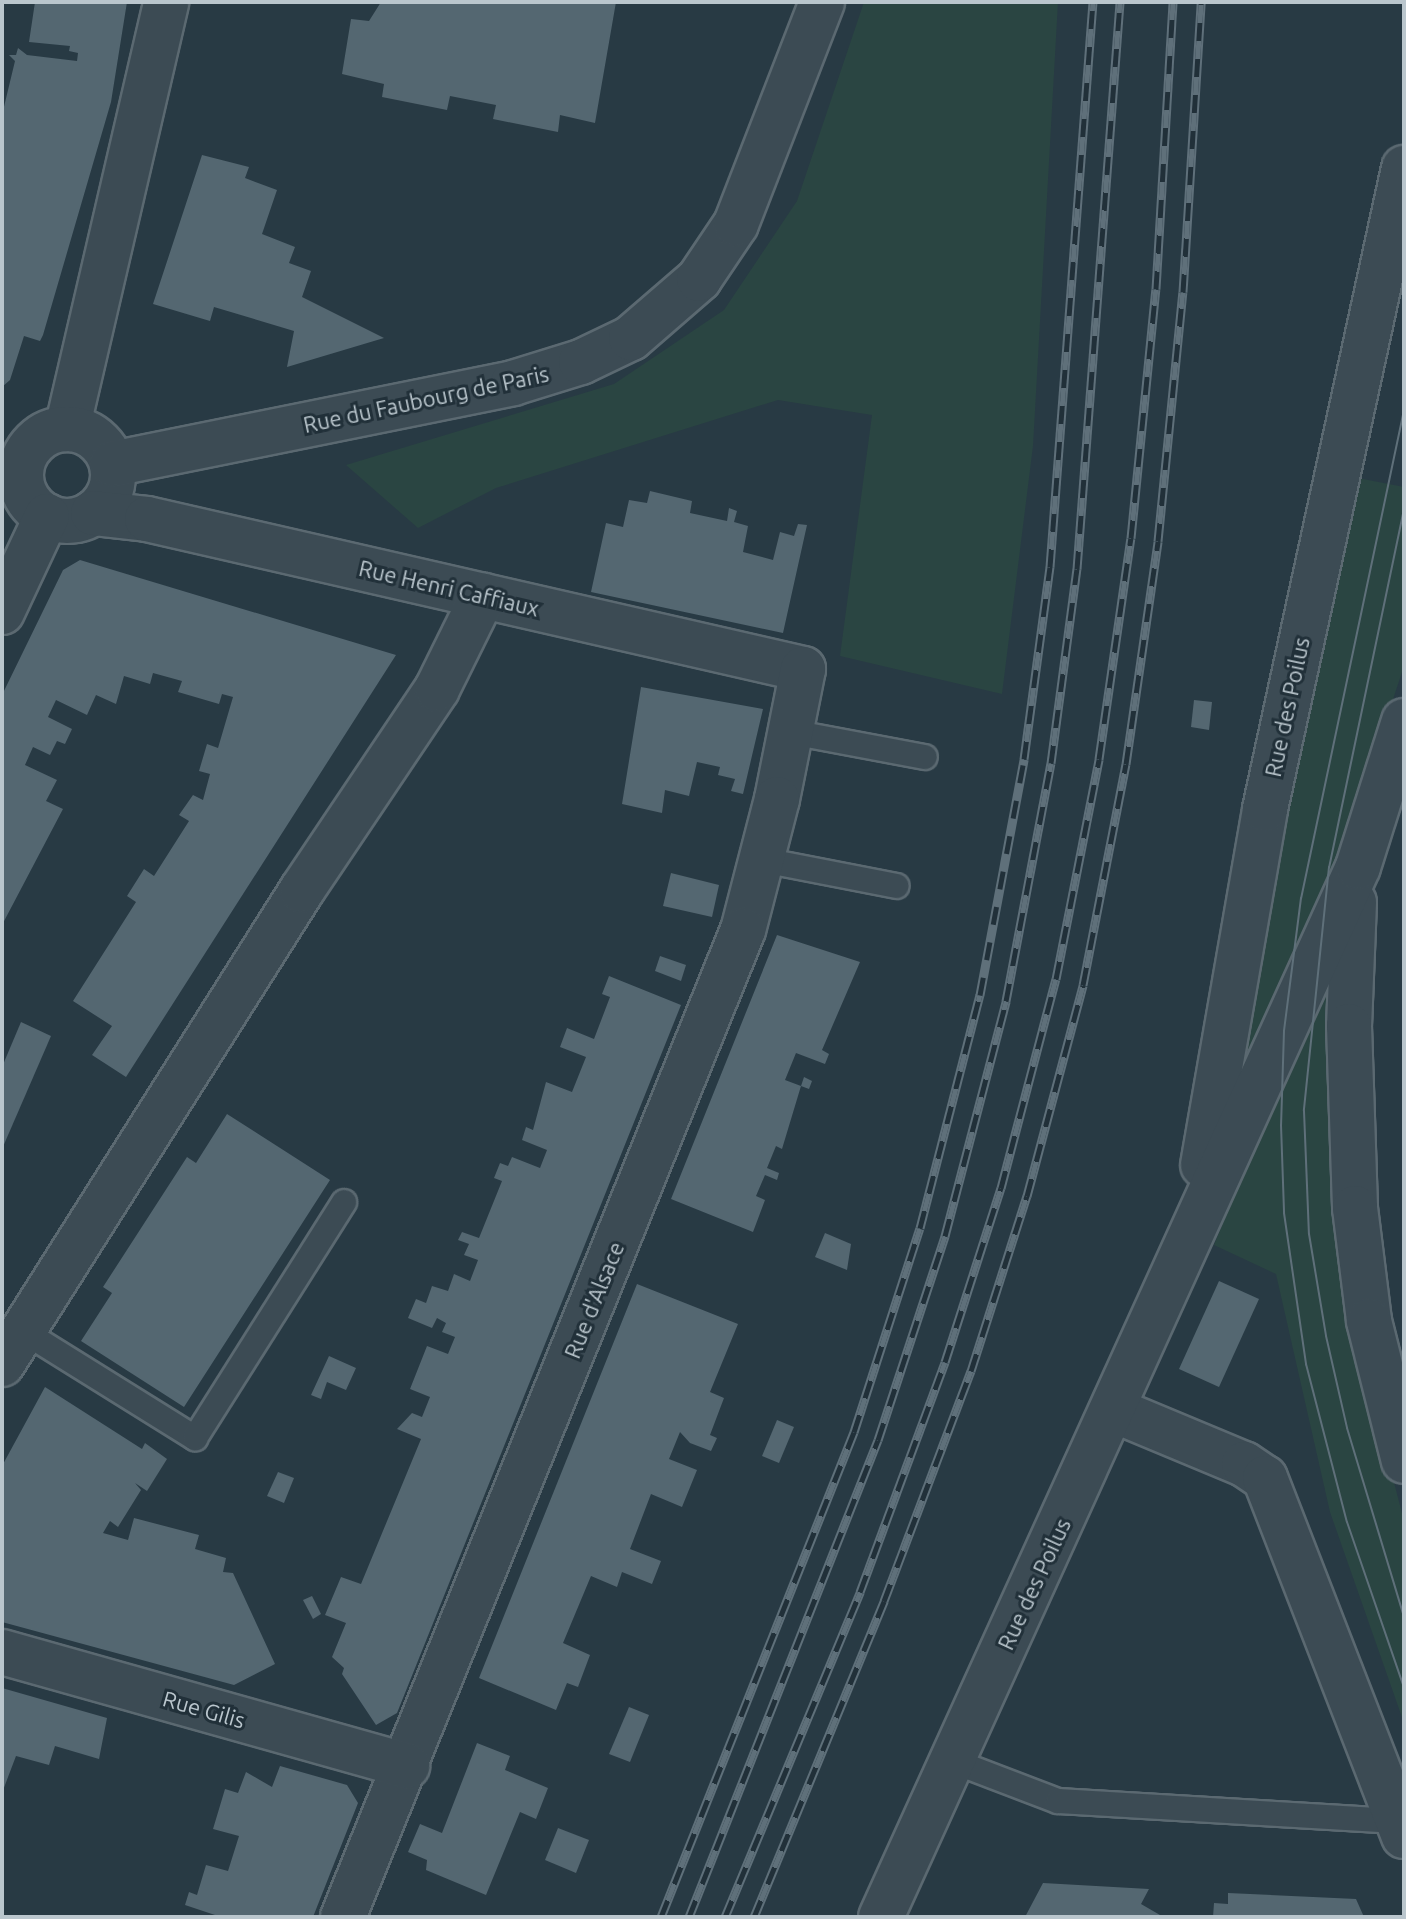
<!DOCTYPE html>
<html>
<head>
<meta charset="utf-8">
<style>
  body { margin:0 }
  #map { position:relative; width:1406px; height:1919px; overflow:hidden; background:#283a44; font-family:Ubuntu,sans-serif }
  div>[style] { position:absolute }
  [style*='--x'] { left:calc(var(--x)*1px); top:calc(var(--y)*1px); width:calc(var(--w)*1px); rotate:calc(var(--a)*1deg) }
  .green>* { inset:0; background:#2a4542 }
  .building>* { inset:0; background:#546771 }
  .roads { filter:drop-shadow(2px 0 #5b6971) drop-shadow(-2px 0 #5b6971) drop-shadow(0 2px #5b6971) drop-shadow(0 -2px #5b6971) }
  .service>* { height:24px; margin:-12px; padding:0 12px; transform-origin:12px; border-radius:12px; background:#3c4b54 }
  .minor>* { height:44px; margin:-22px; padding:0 22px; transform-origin:22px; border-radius:22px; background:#3c4b54 }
  .minor>.ring { margin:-22px; padding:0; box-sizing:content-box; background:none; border:44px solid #3c4b54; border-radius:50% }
  .tram>* { height:2px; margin:-1px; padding:0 1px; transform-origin:1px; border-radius:1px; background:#5f707a }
  .rail>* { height:9px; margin-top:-4.5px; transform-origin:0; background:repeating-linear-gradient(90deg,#213039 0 18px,#5f707a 0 36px); box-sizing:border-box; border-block:2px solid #5f707a }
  span { translate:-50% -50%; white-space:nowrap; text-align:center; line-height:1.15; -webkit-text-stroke:6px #213039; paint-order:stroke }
  .street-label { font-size:22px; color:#bac6cd }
  .frame { position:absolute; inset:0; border:4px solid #bac6cd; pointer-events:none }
</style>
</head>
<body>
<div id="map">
  <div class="green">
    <div style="clip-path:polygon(864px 2px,1058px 2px,1033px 446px,1002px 694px,840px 656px,872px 415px,778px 400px,496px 488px,418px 528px,346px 465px,614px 384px,724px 310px,797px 201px)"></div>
    <div style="clip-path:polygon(1353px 477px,1404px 487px,1404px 666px,1348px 835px,1227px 1140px,1263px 910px)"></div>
    <div style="clip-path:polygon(1333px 958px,1380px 1428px,1404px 1521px,1404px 1723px,1330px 1512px,1276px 1274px,1214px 1245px)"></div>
  </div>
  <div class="building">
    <div style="clip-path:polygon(35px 2px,127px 2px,111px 102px,43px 335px,40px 341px,24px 336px,10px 380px,2px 387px,2px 115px,15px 61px,9px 55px,16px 55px,18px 48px,27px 55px,77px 61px,78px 53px,69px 51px,70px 46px,29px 42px)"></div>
    <div style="clip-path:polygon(381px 2px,616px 2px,595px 123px,560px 115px,558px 132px,493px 119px,496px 105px,450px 96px,447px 110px,382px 97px,384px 84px,342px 74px,351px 19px,369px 21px)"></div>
    <div style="clip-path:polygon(202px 155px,249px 167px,245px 178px,277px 190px,262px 234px,295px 247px,289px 263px,311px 271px,302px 297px,384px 338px,287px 367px,294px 331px,214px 307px,210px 321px,153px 304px)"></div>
    <div style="clip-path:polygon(650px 491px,692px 501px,690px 513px,727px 521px,729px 508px,737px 511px,734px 522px,748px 526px,743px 552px,773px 560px,780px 532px,794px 536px,798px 524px,807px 525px,783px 633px,591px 592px,606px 523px,623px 527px,629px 500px,647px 503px)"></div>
    <div style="clip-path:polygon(80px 560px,396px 655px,126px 1077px,92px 1055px,112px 1026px,73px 1001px,136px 902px,127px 896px,144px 869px,154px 876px,189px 821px,179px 815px,193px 795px,203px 800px,210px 774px,199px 771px,207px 744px,218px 748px,233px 697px,222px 694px,219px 704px,178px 692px,182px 681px,153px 673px,150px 684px,124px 676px,116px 704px,96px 695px,87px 715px,56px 700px,48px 717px,72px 729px,65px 744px,57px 741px,50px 755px,33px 747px,25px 765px,57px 780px,46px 801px,63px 809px,2px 925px,2px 695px,63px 570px)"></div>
    <div style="clip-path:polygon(641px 687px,763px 709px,743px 794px,731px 791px,735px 779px,718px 775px,720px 767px,697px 762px,689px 796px,665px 790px,662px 813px,622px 804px)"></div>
    <div style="clip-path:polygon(1194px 700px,1212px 702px,1209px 730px,1191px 727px)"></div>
    <div style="clip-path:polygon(671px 873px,719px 885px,712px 917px,663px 906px)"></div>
    <div style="clip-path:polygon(777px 935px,860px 962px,822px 1050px,829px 1054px,825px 1064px,796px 1053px,785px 1080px,801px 1086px,804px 1077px,812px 1081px,809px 1089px,801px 1086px,782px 1149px,776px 1146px,767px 1168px,779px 1173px,777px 1180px,765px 1175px,756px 1196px,765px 1200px,753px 1232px,671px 1199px)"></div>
    <div style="clip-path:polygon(660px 956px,686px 965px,681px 981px,655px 971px)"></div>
    <div style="clip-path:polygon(609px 976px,681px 1005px,397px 1713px,376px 1725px,342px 1674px,344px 1668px,332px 1657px,346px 1623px,325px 1615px,341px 1577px,361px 1584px,421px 1439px,397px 1429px,412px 1413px,422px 1417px,430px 1397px,410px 1389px,427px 1346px,448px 1354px,455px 1337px,442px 1332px,446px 1323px,437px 1318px,432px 1328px,408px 1318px,416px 1299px,426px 1303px,432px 1286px,448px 1291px,454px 1274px,470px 1281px,478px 1260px,464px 1255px,469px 1244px,458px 1240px,462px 1232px,479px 1238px,502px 1181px,494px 1178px,500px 1163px,508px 1166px,512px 1157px,540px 1168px,547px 1150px,522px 1140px,526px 1127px,533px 1130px,546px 1082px,572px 1092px,586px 1057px,560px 1047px,567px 1028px,594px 1039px,610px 997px,602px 994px)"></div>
    <div style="clip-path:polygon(21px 1022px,51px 1036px,2px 1149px,2px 1067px)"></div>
    <div style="clip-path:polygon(227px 1114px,330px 1180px,184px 1407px,81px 1341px,112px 1293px,103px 1287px,187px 1157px,196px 1163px)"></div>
    <div style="clip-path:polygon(825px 1233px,851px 1244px,847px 1270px,815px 1257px)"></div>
    <div style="clip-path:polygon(1219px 1281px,1259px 1299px,1219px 1387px,1179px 1369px)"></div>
    <div style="clip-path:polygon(637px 1284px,738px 1324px,710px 1392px,724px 1398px,710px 1435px,717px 1438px,711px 1451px,690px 1443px,680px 1432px,669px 1459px,697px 1470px,682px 1507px,651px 1494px,630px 1549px,661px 1561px,652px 1584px,622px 1572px,617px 1587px,591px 1576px,563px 1643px,590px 1655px,578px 1687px,567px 1683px,556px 1710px,479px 1678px)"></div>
    <div style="clip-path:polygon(329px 1356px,356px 1368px,346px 1390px,327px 1382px,321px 1399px,311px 1395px)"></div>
    <div style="clip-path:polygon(45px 1387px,142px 1449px,145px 1443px,167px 1459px,147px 1491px,135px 1483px,141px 1490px,118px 1527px,110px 1521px,103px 1533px,128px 1540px,134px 1518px,199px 1535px,195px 1549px,226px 1558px,223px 1572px,233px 1573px,275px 1664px,234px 1685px,2px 1622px,2px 1466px)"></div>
    <div style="clip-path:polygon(777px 1420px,794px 1427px,779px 1463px,762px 1456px)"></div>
    <div style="clip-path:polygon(278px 1472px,294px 1478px,284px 1503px,267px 1496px)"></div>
    <div style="clip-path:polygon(312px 1596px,321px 1614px,313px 1619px,303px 1600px)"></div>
    <div style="clip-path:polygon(2px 1688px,107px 1718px,99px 1759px,55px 1746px,49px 1765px,16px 1756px,2px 1793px)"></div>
    <div style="clip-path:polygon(629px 1707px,649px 1715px,630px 1762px,609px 1754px)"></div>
    <div style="clip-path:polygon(477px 1743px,510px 1756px,505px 1770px,548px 1788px,536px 1819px,520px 1812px,486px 1895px,426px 1870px,427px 1860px,408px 1852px,420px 1824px,442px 1833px)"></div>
    <div style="clip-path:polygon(280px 1766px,347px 1785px,358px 1803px,313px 1917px,221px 1917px,185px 1905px,189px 1892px,197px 1895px,206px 1865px,228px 1871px,239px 1836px,213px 1829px,225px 1789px,238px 1793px,246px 1772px,272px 1787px)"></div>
    <div style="clip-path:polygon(558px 1828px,589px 1840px,576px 1873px,545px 1860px)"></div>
    <div style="clip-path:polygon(1043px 1883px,1149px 1889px,1141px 1904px,1160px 1915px,1025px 1917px)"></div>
    <div style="clip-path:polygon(1228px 1893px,1356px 1899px,1364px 1917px,1213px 1917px,1214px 1903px,1228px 1904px)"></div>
  </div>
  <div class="roads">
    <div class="service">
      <div style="--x:791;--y:732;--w:136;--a:10.6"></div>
      <div style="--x:763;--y:860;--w:136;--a:11"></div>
      <div style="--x:23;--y:1331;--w:203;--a:31.9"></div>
      <div style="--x:195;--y:1438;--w:279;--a:-57.7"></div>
      <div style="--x:953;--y:1761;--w:112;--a:20.9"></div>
      <div style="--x:1058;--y:1801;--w:340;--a:3.4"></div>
    </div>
    <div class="minor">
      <div style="--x:67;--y:429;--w:438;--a:-76.9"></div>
      <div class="ring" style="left:21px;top:429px;width:48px;height:48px"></div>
      <div style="--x:112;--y:464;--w:409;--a:-11.4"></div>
      <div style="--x:513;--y:383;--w:71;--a:-17.2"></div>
      <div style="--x:581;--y:362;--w:55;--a:-25.6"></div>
      <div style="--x:631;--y:338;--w:90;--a:-40.9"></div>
      <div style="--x:699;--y:279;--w:66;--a:-56.1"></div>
      <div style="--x:736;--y:224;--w:238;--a:-68.8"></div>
      <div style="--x:93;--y:513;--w:54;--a:6.3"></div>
      <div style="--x:147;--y:519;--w:673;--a:12.88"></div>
      <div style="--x:803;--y:669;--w:133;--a:101.3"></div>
      <div style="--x:777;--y:799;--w:135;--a:104.5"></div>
      <div style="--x:743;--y:930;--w:1065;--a:112.06"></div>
      <div style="--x:2;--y:612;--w:106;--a:-64.9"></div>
      <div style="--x:1354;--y:902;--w:124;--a:92.3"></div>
      <div style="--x:1349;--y:1026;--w:182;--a:88.1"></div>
      <div style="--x:1355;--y:1208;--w:114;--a:82.9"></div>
      <div style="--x:1369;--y:1321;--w:144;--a:76"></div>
      <div style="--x:1203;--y:1165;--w:361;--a:-80.1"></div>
      <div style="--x:1265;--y:809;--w:656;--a:-77.76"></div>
      <div style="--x:2;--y:1364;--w:561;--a:-57.67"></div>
      <div style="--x:302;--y:890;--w:242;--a:-56.1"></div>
      <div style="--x:437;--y:689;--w:104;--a:-63.7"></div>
      <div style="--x:1114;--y:1410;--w:141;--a:22.6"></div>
      <div style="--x:1244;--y:1464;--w:25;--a:34"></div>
      <div style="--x:1265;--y:1478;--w:384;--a:68.8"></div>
      <div style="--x:2;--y:1652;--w:421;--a:15.7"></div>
      <div style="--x:881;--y:1917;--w:1153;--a:-65.57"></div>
      <div style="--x:1358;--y:867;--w:153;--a:-72.5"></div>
    </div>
  </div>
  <div class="tram">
    <div style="--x:1404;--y:410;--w:499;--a:101.9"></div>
    <div style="--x:1301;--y:898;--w:134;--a:97.3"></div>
    <div style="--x:1284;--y:1031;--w:94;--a:91.8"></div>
    <div style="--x:1281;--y:1125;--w:88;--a:88"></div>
    <div style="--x:1284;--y:1213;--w:153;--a:81.7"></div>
    <div style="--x:1306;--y:1364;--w:163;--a:75.5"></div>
    <div style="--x:1347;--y:1522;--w:176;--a:71"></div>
    <div style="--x:1404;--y:509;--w:366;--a:101.8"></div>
    <div style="--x:1329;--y:867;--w:245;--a:95.9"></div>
    <div style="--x:1304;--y:1111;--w:123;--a:87.7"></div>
    <div style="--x:1309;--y:1234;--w:103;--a:80.5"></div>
    <div style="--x:1326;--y:1336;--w:94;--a:77.1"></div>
    <div style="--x:1347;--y:1428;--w:197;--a:73.2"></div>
  </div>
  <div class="rail">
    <div style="--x:661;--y:1917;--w:522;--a:-68.3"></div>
    <div style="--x:854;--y:1432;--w:214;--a:-72.1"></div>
    <div style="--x:920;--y:1228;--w:241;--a:-75.6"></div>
    <div style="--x:980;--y:995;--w:240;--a:-79.4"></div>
    <div style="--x:1024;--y:759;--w:194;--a:-82.3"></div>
    <div style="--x:1050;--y:567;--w:567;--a:-85.65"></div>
    <div style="--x:689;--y:1917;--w:513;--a:-68.39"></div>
    <div style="--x:878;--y:1440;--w:215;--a:-71.8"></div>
    <div style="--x:945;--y:1236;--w:243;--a:-75.4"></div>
    <div style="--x:1006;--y:1001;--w:242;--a:-79.3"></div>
    <div style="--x:1051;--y:763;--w:196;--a:-82.4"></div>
    <div style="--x:1077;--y:569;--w:569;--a:-85.66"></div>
    <div style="--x:725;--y:1917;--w:352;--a:-67.4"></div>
    <div style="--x:860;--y:1592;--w:245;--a:-69.7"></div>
    <div style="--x:945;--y:1362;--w:183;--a:-72.2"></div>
    <div style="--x:1001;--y:1188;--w:216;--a:-75.3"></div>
    <div style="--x:1056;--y:979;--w:224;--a:-78.9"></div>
    <div style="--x:1099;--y:759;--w:223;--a:-81.8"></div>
    <div style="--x:1131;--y:538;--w:250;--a:-84.3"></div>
    <div style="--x:1156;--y:289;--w:288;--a:-86.6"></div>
    <div style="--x:754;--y:1917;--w:342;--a:-67.6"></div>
    <div style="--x:884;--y:1601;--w:246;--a:-69.3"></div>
    <div style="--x:971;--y:1371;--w:184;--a:-72.3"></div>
    <div style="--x:1027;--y:1196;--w:218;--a:-75.1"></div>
    <div style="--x:1083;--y:985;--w:225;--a:-79"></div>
    <div style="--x:1126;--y:764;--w:225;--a:-81.8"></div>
    <div style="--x:1158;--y:541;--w:250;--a:-84.3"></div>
    <div style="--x:1183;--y:292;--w:291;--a:-86.4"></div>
  </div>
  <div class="street-label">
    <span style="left:426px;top:399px;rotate:-12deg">Rue du Faubourg de Paris</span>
    <span style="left:449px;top:588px;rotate:13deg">Rue Henri Caffiaux</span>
    <span style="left:1287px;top:707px;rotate:-78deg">Rue des Poilus</span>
    <span style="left:594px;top:1300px;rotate:-68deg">Rue d'Alsace</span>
    <span style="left:1034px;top:1584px;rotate:-65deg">Rue des Poilus</span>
    <span style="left:204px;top:1709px;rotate:16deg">Rue Gilis</span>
  </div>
  <div class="frame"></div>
</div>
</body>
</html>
